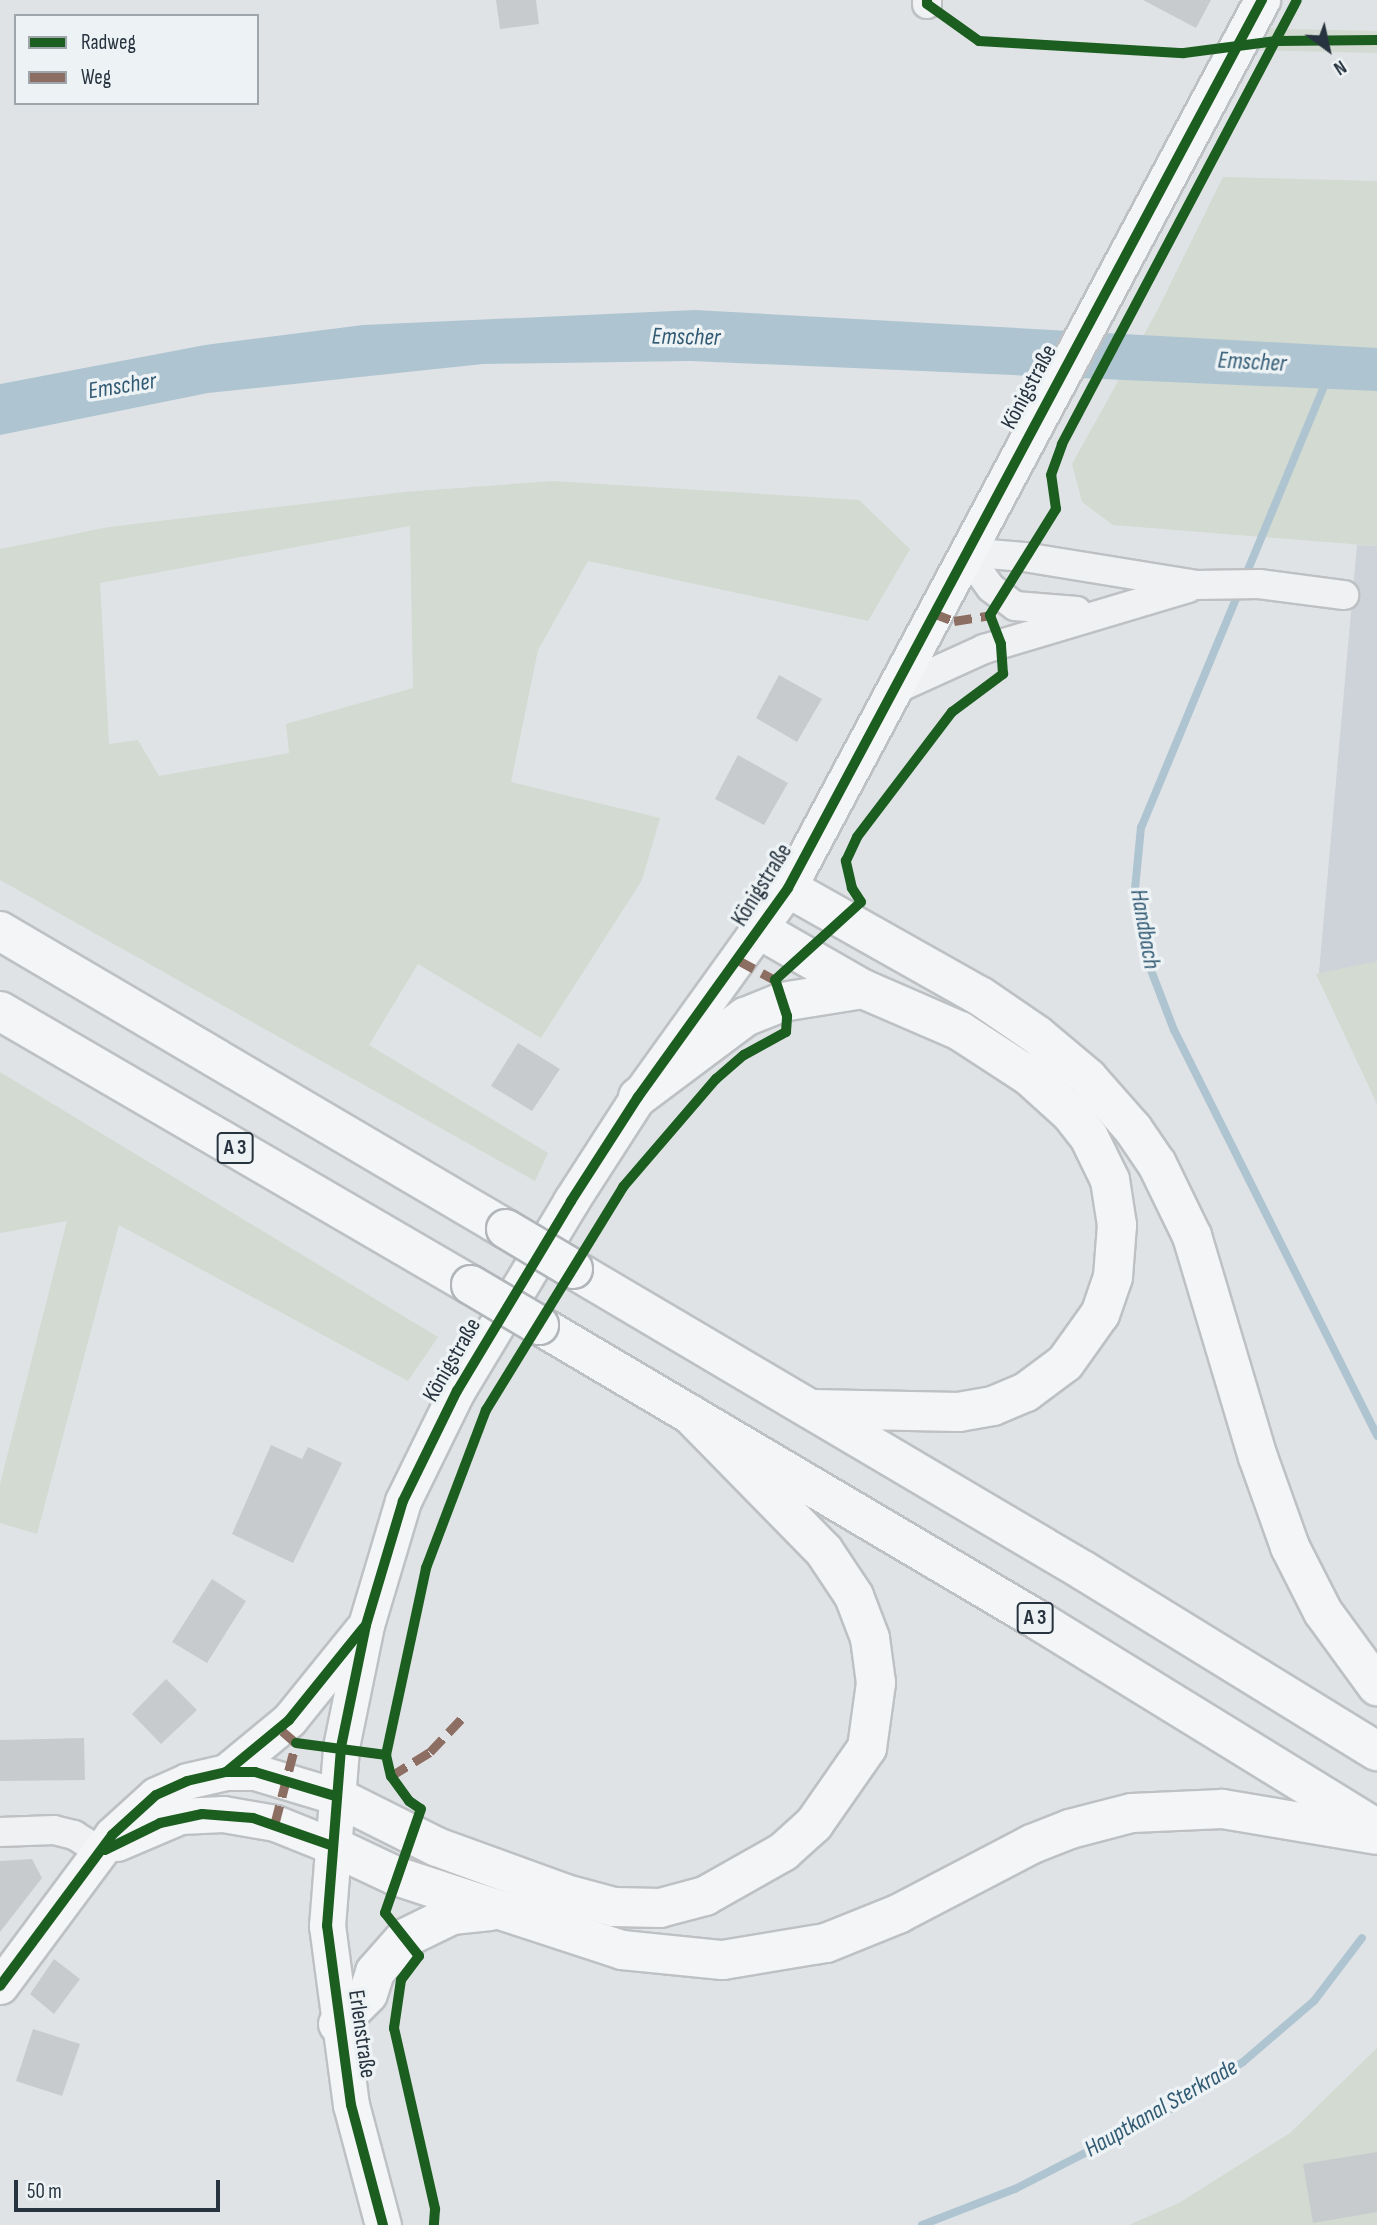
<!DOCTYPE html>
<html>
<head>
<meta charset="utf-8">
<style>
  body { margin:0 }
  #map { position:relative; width:1377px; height:2225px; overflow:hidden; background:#e0e3e6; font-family:"Sofia Sans Condensed",sans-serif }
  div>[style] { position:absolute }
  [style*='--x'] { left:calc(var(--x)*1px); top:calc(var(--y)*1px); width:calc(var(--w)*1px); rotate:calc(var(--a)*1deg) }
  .built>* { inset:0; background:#ced3d9 }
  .green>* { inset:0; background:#d2dad1 }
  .water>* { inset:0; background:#aec5d1 }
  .stream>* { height:8px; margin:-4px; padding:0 4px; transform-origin:4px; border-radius:4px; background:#aec5d1 }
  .building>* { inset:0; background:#c8cbce }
  .roads { filter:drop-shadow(2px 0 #bec1c4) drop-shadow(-2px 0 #bec1c4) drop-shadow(0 2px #bec1c4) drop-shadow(0 -2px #bec1c4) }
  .minor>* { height:28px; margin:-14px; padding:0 14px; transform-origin:14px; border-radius:14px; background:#f0f1f2 }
  .major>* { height:35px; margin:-17.5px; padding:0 17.5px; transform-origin:17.5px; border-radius:17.5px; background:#f4f5f6 }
  .highway>* { height:38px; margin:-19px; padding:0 19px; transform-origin:19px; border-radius:19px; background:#f4f5f6 }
  .bridges { filter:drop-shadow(2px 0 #b2b6ba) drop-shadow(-2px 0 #b2b6ba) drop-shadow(0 2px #b2b6ba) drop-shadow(0 -2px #b2b6ba) }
  .highway-bridge>* { height:38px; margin:-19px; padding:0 19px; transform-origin:19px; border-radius:19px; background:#f4f5f6 }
  .quiet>* { height:9px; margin-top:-4.5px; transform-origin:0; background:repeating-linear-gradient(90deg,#8d6e63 0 18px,transparent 0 27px) }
  .cycleway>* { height:10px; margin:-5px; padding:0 5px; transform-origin:5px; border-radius:5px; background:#1b5e20 }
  span { translate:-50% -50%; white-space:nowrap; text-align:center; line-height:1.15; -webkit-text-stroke:7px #edf2f5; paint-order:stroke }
  .shield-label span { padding:2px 5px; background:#edf2f5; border:2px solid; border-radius:5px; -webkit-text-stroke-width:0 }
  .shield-label { font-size:21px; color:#27343f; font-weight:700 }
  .street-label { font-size:23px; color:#27343f }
  .water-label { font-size:24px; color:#315a73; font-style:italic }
  .legend { position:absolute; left:14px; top:14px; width:245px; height:91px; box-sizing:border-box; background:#edf2f5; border:2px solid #9ea6ac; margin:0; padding:9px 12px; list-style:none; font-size:21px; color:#27343f }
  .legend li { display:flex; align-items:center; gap:14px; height:35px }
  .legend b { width:35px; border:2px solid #9ea6ac }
  .north { position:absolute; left:1293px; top:14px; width:70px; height:70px; -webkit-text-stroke:5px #edf2f5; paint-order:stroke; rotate:147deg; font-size:19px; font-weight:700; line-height:28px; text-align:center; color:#27343f }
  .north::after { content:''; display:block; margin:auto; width:24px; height:32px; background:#27343f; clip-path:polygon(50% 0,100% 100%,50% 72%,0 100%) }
  .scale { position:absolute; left:14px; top:2180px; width:206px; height:32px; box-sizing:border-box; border:4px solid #27343f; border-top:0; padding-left:9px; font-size:21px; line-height:24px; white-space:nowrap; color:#27343f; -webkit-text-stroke:5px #edf2f5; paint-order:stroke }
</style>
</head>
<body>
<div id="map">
  <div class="built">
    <div style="clip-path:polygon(1357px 545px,1377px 546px,1377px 1090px,1319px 972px)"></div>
  </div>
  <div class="green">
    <div style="clip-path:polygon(1254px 28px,1377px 31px,1377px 53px,1243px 50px)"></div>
    <div style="clip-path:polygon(1223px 177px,1377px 181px,1377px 546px,1113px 525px,1082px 502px,1072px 464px,1157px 311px)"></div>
    <div style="clip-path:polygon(evenodd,552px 481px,859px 500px,910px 549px,868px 621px,588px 561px,538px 650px,511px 782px,660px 818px,642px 880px,541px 1038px,418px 964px,369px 1045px,548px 1153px,535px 1181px,0 880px,0 549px,109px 527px,405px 492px,552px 481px,410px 526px,413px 688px,286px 724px,289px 753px,159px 776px,138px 740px,109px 744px,100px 583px,410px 526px)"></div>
    <div style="clip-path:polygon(1377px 961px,1377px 1104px,1316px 974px)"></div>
    <div style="clip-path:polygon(0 1072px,438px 1337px,408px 1381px,119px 1225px,37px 1534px,0 1523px,0 1484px,67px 1221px,0 1233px)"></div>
    <div style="clip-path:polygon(1377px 2048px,1377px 2225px,1129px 2225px,1179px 2203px,1290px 2133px)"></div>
  </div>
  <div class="water">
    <div style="clip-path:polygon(695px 310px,1377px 348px,1377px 391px,691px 361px,483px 364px,208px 393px,0 435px,0 384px,205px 345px,363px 325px)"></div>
  </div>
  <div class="stream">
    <div style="--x:1327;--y:379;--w:485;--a:112.5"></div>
    <div style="--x:1141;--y:827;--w:62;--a:95.5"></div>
    <div style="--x:1135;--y:889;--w:77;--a:79.6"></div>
    <div style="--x:1149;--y:965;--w:70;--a:69"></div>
    <div style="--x:1174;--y:1030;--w:454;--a:63.4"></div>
    <div style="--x:922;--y:2225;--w:100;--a:-21.2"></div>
    <div style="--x:1015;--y:2189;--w:173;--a:-27.2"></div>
    <div style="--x:1169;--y:2110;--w:88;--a:-33"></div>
    <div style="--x:1243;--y:2062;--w:94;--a:-40.7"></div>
    <div style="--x:1314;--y:2001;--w:79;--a:-52.7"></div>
  </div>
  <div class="building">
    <div style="clip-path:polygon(496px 0,536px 0,539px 24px,500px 29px)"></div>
    <div style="clip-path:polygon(1143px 0,1211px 0,1196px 28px)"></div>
    <div style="clip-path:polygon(779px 675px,822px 699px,797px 742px,756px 718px)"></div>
    <div style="clip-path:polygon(738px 755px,788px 783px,764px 825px,715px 799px)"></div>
    <div style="clip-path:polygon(518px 1043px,560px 1069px,532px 1111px,491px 1086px)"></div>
    <div style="clip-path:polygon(271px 1445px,302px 1459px,308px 1447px,342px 1463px,293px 1563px,232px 1534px)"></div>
    <div style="clip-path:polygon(212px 1579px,246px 1601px,207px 1663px,172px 1642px)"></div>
    <div style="clip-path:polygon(166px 1679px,197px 1710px,161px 1744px,132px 1714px)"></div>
    <div style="clip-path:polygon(84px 1738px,85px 1780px,0 1781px,0 1740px)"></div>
    <div style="clip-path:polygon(32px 1859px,42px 1878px,0 1932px,0 1861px)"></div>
    <div style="clip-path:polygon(54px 1959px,80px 1979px,54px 2014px,30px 1994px)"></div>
    <div style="clip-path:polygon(33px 2029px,80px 2044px,62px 2096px,16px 2081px)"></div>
    <div style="clip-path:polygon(1377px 2152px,1377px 2212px,1313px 2223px,1303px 2164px)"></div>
  </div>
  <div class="roads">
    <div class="minor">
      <div style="--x:927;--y:4;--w:4;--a:-90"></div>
      <div style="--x:965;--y:552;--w:59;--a:4.8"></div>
      <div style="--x:1024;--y:557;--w:174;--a:9.2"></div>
      <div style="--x:1196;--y:585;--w:63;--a:-0.9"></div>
      <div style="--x:1259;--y:584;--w:86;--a:7.4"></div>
      <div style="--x:965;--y:552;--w:44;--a:54.2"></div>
      <div style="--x:991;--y:588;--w:30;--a:37"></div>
      <div style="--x:1015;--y:606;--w:62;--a:4.6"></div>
      <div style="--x:894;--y:690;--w:99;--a:-24.5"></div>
      <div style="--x:984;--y:649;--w:213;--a:-16.6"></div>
      <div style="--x:0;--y:1832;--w:54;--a:-2.1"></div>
      <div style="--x:54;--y:1830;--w:21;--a:14"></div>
      <div style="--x:74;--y:1835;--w:32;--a:32"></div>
    </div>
    <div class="major">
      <div style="--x:226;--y:1772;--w:82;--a:-39.5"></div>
      <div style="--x:289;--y:1720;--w:116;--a:-51"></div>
      <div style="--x:117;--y:1843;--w:69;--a:-23.2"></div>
      <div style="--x:180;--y:1816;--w:43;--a:-2.7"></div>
      <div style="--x:223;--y:1814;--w:53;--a:9.8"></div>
      <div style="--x:275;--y:1823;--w:59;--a:21.8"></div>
      <div style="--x:0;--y:1986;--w:188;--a:-53.4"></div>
      <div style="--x:112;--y:1835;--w:59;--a:-42.3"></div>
      <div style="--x:156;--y:1795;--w:34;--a:-24"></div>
      <div style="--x:187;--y:1781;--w:40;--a:-13"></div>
      <div style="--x:226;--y:1772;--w:29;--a:0"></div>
      <div style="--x:255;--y:1772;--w:84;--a:16.7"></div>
      <div style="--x:383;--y:2225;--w:124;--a:-104.9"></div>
      <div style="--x:351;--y:2105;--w:181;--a:-97.6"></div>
      <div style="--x:327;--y:1926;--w:180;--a:-85.5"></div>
      <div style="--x:341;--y:1747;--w:125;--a:-78.4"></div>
      <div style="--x:366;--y:1625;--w:129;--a:-73.4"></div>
      <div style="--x:403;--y:1501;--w:123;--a:-63.9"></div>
      <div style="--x:457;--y:1391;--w:222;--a:-59"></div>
      <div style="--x:571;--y:1201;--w:124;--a:-57.2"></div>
      <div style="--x:638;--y:1097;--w:257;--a:-54.3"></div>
      <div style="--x:788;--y:888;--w:1007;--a:-61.91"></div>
    </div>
    <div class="highway">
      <div style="--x:788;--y:888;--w:220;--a:29.4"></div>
      <div style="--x:980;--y:996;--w:69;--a:34.4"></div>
      <div style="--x:1037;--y:1035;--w:67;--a:40.1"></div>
      <div style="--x:1088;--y:1078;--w:68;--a:48.6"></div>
      <div style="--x:1133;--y:1129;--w:42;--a:55.6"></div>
      <div style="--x:1157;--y:1164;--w:80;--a:64.1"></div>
      <div style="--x:1192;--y:1236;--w:231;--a:73.4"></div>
      <div style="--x:1258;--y:1457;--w:96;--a:70.4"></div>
      <div style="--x:1290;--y:1547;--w:73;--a:63.1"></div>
      <div style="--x:1323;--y:1612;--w:92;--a:53.9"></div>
      <div style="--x:760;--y:930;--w:119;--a:29.8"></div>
      <div style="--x:863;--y:989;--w:106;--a:23.4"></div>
      <div style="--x:960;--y:1031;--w:82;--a:33.1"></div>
      <div style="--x:1029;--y:1076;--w:57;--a:42.1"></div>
      <div style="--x:1071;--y:1114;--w:29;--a:52"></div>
      <div style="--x:1089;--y:1137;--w:48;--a:64"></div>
      <div style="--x:1110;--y:1180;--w:46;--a:81.2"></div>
      <div style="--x:1117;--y:1225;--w:52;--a:94.4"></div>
      <div style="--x:1113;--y:1277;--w:39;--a:109"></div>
      <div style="--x:1100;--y:1314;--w:60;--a:125.5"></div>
      <div style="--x:1065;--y:1363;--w:49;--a:143.4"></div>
      <div style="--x:1026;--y:1392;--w:36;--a:157"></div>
      <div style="--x:993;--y:1406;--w:35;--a:170"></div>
      <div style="--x:959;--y:1412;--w:147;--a:-178.8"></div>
      <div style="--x:0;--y:931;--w:587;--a:30.5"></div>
      <div style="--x:0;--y:1011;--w:545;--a:30.19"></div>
      <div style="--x:638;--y:1097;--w:134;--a:-36.8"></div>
      <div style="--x:745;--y:1017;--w:40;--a:-22"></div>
      <div style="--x:782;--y:1002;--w:82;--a:-9.1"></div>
      <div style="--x:573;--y:1269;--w:594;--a:30.58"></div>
      <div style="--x:1084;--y:1571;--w:344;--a:31.6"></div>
      <div style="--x:539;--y:1325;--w:583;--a:30.61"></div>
      <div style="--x:1041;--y:1622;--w:391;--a:31.6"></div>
      <div style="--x:335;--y:1796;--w:114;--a:26.6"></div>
      <div style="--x:437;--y:1847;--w:137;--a:20"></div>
      <div style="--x:566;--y:1894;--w:50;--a:15.2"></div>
      <div style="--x:614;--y:1907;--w:46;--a:1.2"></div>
      <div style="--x:660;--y:1908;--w:47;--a:-14.9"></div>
      <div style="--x:705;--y:1896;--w:90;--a:-29.4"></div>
      <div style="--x:783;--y:1852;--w:42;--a:-42.1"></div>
      <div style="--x:814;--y:1824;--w:93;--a:-55.1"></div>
      <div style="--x:867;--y:1748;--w:66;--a:-82.1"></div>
      <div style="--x:876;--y:1683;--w:45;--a:-97.6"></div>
      <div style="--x:870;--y:1638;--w:45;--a:-110.9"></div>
      <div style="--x:854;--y:1596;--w:54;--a:-123.7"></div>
      <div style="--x:824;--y:1551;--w:192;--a:-134.4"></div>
      <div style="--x:330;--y:1845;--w:73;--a:25.2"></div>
      <div style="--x:396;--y:1876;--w:238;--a:18.1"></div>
      <div style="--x:622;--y:1950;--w:101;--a:5.7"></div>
      <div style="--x:723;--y:1960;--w:104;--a:-9.4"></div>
      <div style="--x:826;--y:1943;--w:78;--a:-21.9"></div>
      <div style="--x:898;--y:1914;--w:151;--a:-27.6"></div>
      <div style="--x:1032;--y:1844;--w:41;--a:-21.5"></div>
      <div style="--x:1070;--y:1829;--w:64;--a:-14.5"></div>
      <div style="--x:1132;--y:1813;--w:90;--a:-2.5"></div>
      <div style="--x:1222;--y:1809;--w:157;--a:9.5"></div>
      <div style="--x:338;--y:2024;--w:42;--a:-45"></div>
      <div style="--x:368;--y:1994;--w:23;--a:-72"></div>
      <div style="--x:375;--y:1972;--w:45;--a:-48.6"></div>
      <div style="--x:405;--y:1938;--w:52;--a:-26.1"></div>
      <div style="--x:452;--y:1915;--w:38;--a:-6"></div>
    </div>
  </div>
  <div class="bridges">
    <div class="highway-bridge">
      <div style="--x:506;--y:1229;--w:78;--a:30.8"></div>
      <div style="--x:471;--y:1285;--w:79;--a:30.5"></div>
    </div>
  </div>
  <div class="quiet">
    <div style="--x:933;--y:613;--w:22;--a:21"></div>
    <div style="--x:954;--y:621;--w:36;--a:-9"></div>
    <div style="--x:738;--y:960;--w:42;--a:28.4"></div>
    <div style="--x:391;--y:1776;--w:46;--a:-31.6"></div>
    <div style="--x:430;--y:1752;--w:47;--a:-46.7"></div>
    <div style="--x:275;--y:1823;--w:83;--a:-75.3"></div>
    <div style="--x:296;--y:1743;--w:21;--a:-139"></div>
  </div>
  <div class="cycleway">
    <div style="--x:927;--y:0;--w:4;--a:90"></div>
    <div style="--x:927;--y:4;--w:64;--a:35.4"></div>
    <div style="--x:979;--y:41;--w:205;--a:3.4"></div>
    <div style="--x:1184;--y:53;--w:93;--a:-7.4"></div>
    <div style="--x:1276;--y:41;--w:101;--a:-0.6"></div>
    <div style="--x:296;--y:1743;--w:91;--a:7.6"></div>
    <div style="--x:386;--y:1755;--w:22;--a:77"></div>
    <div style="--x:391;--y:1776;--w:31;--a:54"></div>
    <div style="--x:409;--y:1801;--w:14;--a:34"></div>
    <div style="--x:421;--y:1809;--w:110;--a:109.1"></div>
    <div style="--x:385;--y:1913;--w:55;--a:51.7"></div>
    <div style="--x:419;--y:1956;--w:30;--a:127"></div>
    <div style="--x:401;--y:1980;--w:49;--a:98.3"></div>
    <div style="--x:394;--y:2028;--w:186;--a:77.2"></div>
    <div style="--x:435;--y:2209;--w:16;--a:94"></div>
    <div style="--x:386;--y:1755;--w:191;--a:-77.9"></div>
    <div style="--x:426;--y:1568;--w:169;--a:-69.2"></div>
    <div style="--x:486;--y:1410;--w:262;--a:-58.4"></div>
    <div style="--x:623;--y:1187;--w:143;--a:-49.3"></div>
    <div style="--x:716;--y:1079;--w:37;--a:-41"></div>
    <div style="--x:744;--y:1055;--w:48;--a:-28.7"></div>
    <div style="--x:786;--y:1032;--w:16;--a:-86"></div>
    <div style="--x:787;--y:1016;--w:38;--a:-108"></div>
    <div style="--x:775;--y:980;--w:116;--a:-42.2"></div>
    <div style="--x:861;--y:902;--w:17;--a:-123"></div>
    <div style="--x:852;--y:888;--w:28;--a:-103"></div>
    <div style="--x:846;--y:861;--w:26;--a:-65"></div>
    <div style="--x:857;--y:837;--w:157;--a:-52.8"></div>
    <div style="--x:952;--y:712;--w:64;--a:-36.7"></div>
    <div style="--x:1003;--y:674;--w:30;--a:-94"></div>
    <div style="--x:1001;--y:644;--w:31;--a:-111"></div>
    <div style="--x:990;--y:615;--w:125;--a:-58.1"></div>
    <div style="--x:1056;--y:509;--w:34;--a:-98"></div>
    <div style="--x:1051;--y:475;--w:33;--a:-70"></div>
    <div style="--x:1062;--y:444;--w:502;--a:-62.11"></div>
    <div style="--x:226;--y:1772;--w:82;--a:-39.5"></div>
    <div style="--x:289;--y:1720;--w:119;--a:-51.1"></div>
    <div style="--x:105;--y:1850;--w:61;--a:-26.1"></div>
    <div style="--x:160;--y:1823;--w:43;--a:-12.1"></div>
    <div style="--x:202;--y:1814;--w:51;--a:4.5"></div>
    <div style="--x:253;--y:1818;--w:82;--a:19.3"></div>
    <div style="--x:0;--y:1986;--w:188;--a:-53.4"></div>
    <div style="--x:112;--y:1835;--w:59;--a:-42.3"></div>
    <div style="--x:156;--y:1795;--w:34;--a:-24"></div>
    <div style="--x:187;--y:1781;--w:40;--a:-13"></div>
    <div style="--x:226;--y:1772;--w:29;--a:0"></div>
    <div style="--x:255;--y:1772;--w:84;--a:16.7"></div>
    <div style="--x:383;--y:2225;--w:124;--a:-104.9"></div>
    <div style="--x:351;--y:2105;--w:181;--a:-97.6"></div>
    <div style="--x:327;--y:1926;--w:180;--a:-85.5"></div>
    <div style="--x:341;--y:1747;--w:125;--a:-78.4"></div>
    <div style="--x:366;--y:1625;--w:129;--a:-73.4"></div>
    <div style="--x:403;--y:1501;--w:123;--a:-63.9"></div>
    <div style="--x:457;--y:1391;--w:222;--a:-59"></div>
    <div style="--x:571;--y:1201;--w:124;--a:-57.2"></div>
    <div style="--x:638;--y:1097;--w:257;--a:-54.3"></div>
    <div style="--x:788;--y:888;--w:1007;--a:-61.91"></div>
  </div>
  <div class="shield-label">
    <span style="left:235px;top:1148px">A 3</span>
    <span style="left:1035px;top:1618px">A 3</span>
  </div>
  <div class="street-label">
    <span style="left:1029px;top:387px;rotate:-62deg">Königstraße</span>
    <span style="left:762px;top:885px;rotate:-58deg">Königstraße</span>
    <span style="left:452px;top:1360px;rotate:-60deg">Königstraße</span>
    <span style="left:362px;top:2034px;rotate:82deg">Erlenstraße</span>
  </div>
  <div class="water-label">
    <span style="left:686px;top:337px;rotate:1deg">Emscher</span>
    <span style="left:1252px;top:362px;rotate:3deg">Emscher</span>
    <span style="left:122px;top:386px;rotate:-9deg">Emscher</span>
    <span style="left:1145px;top:929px;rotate:80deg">Handbach</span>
    <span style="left:1161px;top:2108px;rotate:-30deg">Hauptkanal Sterkrade</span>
  </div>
  <ul class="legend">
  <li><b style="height:9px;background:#1b5e20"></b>Radweg</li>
  <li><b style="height:9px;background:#8d6e63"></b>Weg</li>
  </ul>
  <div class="north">N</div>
  <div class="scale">50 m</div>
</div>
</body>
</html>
